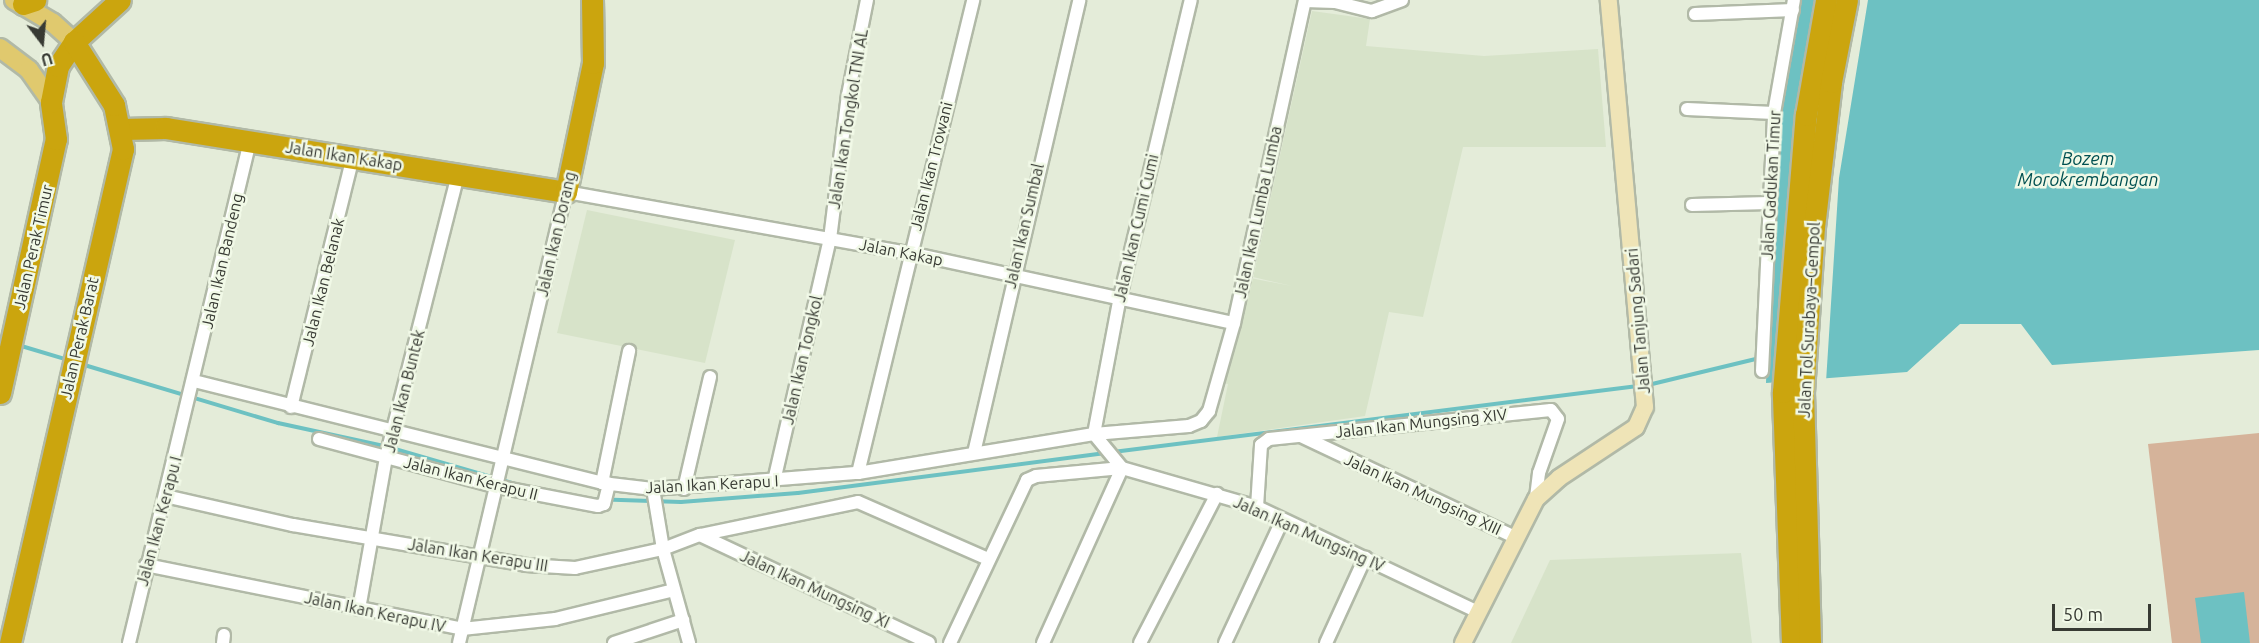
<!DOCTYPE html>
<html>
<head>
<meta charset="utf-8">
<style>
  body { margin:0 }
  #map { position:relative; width:2259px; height:643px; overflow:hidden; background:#e4ecd9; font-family:Ubuntu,sans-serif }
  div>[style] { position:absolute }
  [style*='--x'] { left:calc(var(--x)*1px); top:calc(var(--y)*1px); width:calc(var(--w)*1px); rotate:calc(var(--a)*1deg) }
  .built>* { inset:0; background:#d7e3c9 }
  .green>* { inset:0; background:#d5b39a }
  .water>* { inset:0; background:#6dc1c2 }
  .pier>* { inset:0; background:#e4ecd9 }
  .stream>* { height:4px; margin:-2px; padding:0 2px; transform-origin:2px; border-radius:2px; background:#6dc1c2 }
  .roads { filter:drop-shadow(2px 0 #b1b9a7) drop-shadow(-2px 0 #b1b9a7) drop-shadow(0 2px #b1b9a7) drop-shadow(0 -2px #b1b9a7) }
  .street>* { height:12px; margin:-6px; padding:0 6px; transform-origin:6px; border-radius:6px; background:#fff }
  .secondary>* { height:16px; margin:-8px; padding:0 8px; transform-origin:8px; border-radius:8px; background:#efe4b7 }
  .primary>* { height:18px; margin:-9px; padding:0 9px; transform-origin:9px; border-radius:9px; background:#e0c96e }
  .highway>* { height:21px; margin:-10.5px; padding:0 10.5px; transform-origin:10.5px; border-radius:10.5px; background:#cba50e }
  span { translate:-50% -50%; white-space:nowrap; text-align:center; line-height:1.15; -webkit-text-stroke:5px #f1f9e7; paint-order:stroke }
  .street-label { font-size:16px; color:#373a33 }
  .water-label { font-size:18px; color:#005051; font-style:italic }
  .north { position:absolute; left:12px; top:12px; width:60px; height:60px; -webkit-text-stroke:4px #f1f9e7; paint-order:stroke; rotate:164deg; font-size:16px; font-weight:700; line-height:24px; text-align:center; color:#373a33 }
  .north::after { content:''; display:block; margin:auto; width:21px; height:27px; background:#373a33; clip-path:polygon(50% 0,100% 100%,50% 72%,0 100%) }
  .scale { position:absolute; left:2052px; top:604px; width:99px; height:27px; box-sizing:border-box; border:3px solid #373a33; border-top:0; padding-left:8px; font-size:18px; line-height:21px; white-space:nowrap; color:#373a33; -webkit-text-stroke:4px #f1f9e7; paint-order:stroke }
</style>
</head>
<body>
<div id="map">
  <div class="built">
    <div style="clip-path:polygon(1312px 11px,1370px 19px,1366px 46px,1484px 56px,1598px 49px,1606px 147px,1463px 147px,1423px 317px,1389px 312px,1365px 416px,1217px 437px,1228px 384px,1223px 383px,1250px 278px,1292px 286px,1253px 277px)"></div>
    <div style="clip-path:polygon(587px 210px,735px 240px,705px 363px,557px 333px)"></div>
    <div style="clip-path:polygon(1741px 553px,1752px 643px,1511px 643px,1550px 560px)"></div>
  </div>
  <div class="green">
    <div style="clip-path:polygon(2259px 433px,2259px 643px,2172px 643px,2148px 444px)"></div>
  </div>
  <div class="water">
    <div style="clip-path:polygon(1800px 0,2259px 0,2259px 350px,2052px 365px,2021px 324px,1960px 324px,1907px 372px,1766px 383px,1775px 118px)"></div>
    <div style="clip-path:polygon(2244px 592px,2250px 643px,2201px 643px,2195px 598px)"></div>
  </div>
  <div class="pier">
    <div style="clip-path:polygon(1820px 0,1868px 0,1839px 178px,1826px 382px,1808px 383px)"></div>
  </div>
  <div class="stream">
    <div style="--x:18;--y:345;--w:52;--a:16.7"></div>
    <div style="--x:81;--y:364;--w:206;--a:16.7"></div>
    <div style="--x:278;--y:423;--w:113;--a:12.3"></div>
    <div style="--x:388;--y:447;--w:136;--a:16.2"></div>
    <div style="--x:1648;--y:385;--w:115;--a:-13.6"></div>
    <div style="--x:1113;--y:452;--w:529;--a:-7.17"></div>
    <div style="--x:591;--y:499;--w:90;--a:1.9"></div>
    <div style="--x:681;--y:502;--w:117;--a:-4.4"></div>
    <div style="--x:798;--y:493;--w:310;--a:-7.4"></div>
  </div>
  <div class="roads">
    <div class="street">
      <div style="--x:1305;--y:1;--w:30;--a:2"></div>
      <div style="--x:1335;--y:2;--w:38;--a:14"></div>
      <div style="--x:1372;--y:11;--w:32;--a:-20"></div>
      <div style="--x:1695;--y:14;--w:98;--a:-2.3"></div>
      <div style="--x:1687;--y:109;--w:87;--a:2.6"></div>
      <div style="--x:1692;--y:205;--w:77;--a:-1.5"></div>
      <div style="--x:1762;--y:371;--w:258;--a:-87.3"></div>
      <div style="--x:1774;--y:113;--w:115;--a:-80"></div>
      <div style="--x:194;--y:381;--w:421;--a:14"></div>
      <div style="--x:602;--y:483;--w:51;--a:6.7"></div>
      <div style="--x:653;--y:489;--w:206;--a:-4.5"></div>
      <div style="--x:858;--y:473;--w:239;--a:-9.4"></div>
      <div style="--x:1094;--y:434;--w:95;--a:-4.8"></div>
      <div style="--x:1189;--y:426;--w:13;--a:-23"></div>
      <div style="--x:1201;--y:421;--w:13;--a:-51"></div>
      <div style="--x:1209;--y:411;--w:91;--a:-74.1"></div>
      <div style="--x:1234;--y:323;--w:331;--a:-77.6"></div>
      <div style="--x:291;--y:407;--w:258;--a:-76.1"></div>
      <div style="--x:1301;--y:436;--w:237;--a:25.3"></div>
      <div style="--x:319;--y:439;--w:181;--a:15"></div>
      <div style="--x:494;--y:486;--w:106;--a:10.9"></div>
      <div style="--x:598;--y:506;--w:6;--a:-18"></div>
      <div style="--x:604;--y:504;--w:21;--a:-76"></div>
      <div style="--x:974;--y:453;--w:465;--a:-76.9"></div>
      <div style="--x:858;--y:473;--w:487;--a:-76.3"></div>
      <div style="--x:774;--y:481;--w:248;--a:-77"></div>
      <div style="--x:830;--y:239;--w:145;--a:-82.9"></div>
      <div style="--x:848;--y:95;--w:97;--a:-78.7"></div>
      <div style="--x:602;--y:483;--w:135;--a:-78.4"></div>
      <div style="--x:653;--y:489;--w:61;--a:80.5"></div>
      <div style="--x:663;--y:549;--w:98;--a:74.5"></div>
      <div style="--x:684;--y:489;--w:115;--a:-76.9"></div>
      <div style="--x:165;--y:496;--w:131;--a:12.8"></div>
      <div style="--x:293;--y:525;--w:236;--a:9.7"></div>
      <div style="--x:526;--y:565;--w:49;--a:3.5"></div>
      <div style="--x:575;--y:568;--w:90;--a:-12.2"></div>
      <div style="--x:663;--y:549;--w:40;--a:-21"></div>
      <div style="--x:700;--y:535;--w:161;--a:-11.8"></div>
      <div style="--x:858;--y:502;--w:142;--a:23.7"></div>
      <div style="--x:1257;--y:507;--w:62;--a:-86.3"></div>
      <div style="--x:1261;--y:445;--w:10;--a:-37"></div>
      <div style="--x:1269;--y:439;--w:283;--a:-5.9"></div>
      <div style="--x:1551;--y:410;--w:11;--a:52"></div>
      <div style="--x:1558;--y:419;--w:57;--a:109.4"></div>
      <div style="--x:1539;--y:473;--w:26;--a:97"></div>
      <div style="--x:700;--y:535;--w:253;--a:25.2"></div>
      <div style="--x:146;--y:565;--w:322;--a:11.4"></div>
      <div style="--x:462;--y:629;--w:94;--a:-6.1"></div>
      <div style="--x:555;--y:619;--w:122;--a:-13.7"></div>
      <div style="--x:359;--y:609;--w:154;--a:-79.9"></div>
      <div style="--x:386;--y:457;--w:292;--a:-75.7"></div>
      <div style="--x:129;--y:643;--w:516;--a:-76.45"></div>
      <div style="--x:223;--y:643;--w:8;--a:-83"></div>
      <div style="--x:459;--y:643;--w:464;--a:-76.7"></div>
      <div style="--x:566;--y:192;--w:348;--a:10.1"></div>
      <div style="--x:909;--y:253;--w:332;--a:12.2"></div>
      <div style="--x:614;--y:643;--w:73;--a:-18.4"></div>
      <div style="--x:950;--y:643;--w:180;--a:-64.7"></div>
      <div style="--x:1027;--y:480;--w:10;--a:-24"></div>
      <div style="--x:1036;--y:476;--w:86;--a:-5.3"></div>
      <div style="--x:1122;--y:468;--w:141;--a:16.1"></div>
      <div style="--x:1257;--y:507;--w:245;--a:25.4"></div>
      <div style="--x:1043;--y:643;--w:192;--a:-65.7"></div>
      <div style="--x:1122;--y:468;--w:44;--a:-129.5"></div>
      <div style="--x:1094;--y:434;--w:139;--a:-79.3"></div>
      <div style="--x:1120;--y:297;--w:305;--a:-76.6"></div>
      <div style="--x:1140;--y:643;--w:168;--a:-62.7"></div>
      <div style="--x:1225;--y:643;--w:135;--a:-65"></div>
      <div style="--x:1326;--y:643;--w:94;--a:-65.4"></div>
    </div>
    <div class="secondary">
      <div style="--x:1463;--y:643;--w:161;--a:-63.1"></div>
      <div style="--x:1536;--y:499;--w:31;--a:-42"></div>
      <div style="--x:1559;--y:478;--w:92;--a:-33.5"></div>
      <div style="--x:1636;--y:427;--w:22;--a:-66"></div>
      <div style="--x:1645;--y:407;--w:409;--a:-95.1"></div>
    </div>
    <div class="primary">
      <div style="--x:14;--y:0;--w:45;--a:30.5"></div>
      <div style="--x:53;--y:23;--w:28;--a:42"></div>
      <div style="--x:0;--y:48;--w:36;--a:37"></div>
      <div style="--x:29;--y:70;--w:39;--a:55"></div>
    </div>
    <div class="highway">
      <div style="--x:23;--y:4;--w:13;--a:-18"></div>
      <div style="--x:122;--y:129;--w:44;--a:-1.3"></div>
      <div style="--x:166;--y:128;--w:405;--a:9.1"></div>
      <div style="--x:566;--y:192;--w:132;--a:-78.2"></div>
      <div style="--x:593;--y:63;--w:63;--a:-90.9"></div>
      <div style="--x:0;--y:393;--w:260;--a:-77.6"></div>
      <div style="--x:56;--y:139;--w:37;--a:-98"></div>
      <div style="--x:51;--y:102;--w:37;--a:-79"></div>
      <div style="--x:58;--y:66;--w:29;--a:-56"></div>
      <div style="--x:74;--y:42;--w:62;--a:-42.4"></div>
      <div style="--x:10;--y:643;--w:507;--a:-77.12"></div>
      <div style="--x:123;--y:149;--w:45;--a:-101.6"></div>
      <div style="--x:114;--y:105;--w:75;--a:-122.4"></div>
      <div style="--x:1792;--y:643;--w:251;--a:-92.1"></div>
      <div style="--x:1783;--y:392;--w:278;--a:-85.3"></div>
      <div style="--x:1806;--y:115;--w:117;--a:-80.1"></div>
      <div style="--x:1810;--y:643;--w:251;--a:-91.6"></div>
      <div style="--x:1803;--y:392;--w:165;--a:-86.2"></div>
      <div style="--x:1814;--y:227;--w:146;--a:-83.3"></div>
      <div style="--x:1831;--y:82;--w:84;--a:-79"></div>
    </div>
  </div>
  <div class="street-label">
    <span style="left:848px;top:119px;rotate:-81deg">Jalan Ikan Tongkol TNI AL</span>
    <span style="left:344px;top:156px;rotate:9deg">Jalan Ikan Kakap</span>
    <span style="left:931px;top:166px;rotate:-76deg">Jalan Ikan Trowani</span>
    <span style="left:1771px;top:185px;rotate:-87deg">Jalan Gadukan Timur</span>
    <span style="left:1258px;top:212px;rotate:-78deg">Jalan Ikan Lumba Lumba</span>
    <span style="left:1024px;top:226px;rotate:-77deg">Jalan Ikan Sumbal</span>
    <span style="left:1136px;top:228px;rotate:-77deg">Jalan Ikan Cumi Cumi</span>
    <span style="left:556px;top:234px;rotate:-77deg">Jalan Ikan Dorang</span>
    <span style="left:33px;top:247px;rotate:-77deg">Jalan Perak Timur</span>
    <span style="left:901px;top:252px;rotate:11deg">Jalan Kakap</span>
    <span style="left:222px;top:261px;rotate:-77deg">Jalan Ikan Bandeng</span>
    <span style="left:323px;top:282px;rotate:-76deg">Jalan Ikan Belanak</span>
    <span style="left:1809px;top:320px;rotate:-87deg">Jalan Tol Surabaya–Gempol</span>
    <span style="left:1638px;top:321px;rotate:-95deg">Jalan Tanjung Sadari</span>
    <span style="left:79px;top:338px;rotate:-77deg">Jalan Perak Barat</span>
    <span style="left:802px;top:360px;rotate:-77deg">Jalan Ikan Tongkol</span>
    <span style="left:404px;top:391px;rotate:-76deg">Jalan Ikan Buntek</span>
    <span style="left:1421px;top:423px;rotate:-6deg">Jalan Ikan Mungsing XIV</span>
    <span style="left:471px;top:478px;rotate:14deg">Jalan Ikan Kerapu II</span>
    <span style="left:712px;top:484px;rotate:-3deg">Jalan Ikan Kerapu I</span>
    <span style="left:1423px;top:494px;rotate:25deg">Jalan Ikan Mungsing XIII</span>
    <span style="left:159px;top:521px;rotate:-75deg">Jalan Ikan Kerapu I</span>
    <span style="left:1309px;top:534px;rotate:24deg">Jalan Ikan Mungsing IV</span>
    <span style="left:478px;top:555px;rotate:9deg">Jalan Ikan Kerapu III</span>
    <span style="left:815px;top:589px;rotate:25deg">Jalan Ikan Mungsing XI</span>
    <span style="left:375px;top:612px;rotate:12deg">Jalan Ikan Kerapu IV</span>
  </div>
  <div class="water-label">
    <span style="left:2088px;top:169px">Bozem<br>Morokrembangan</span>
  </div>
  <div class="north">U</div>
  <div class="scale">50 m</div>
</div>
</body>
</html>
